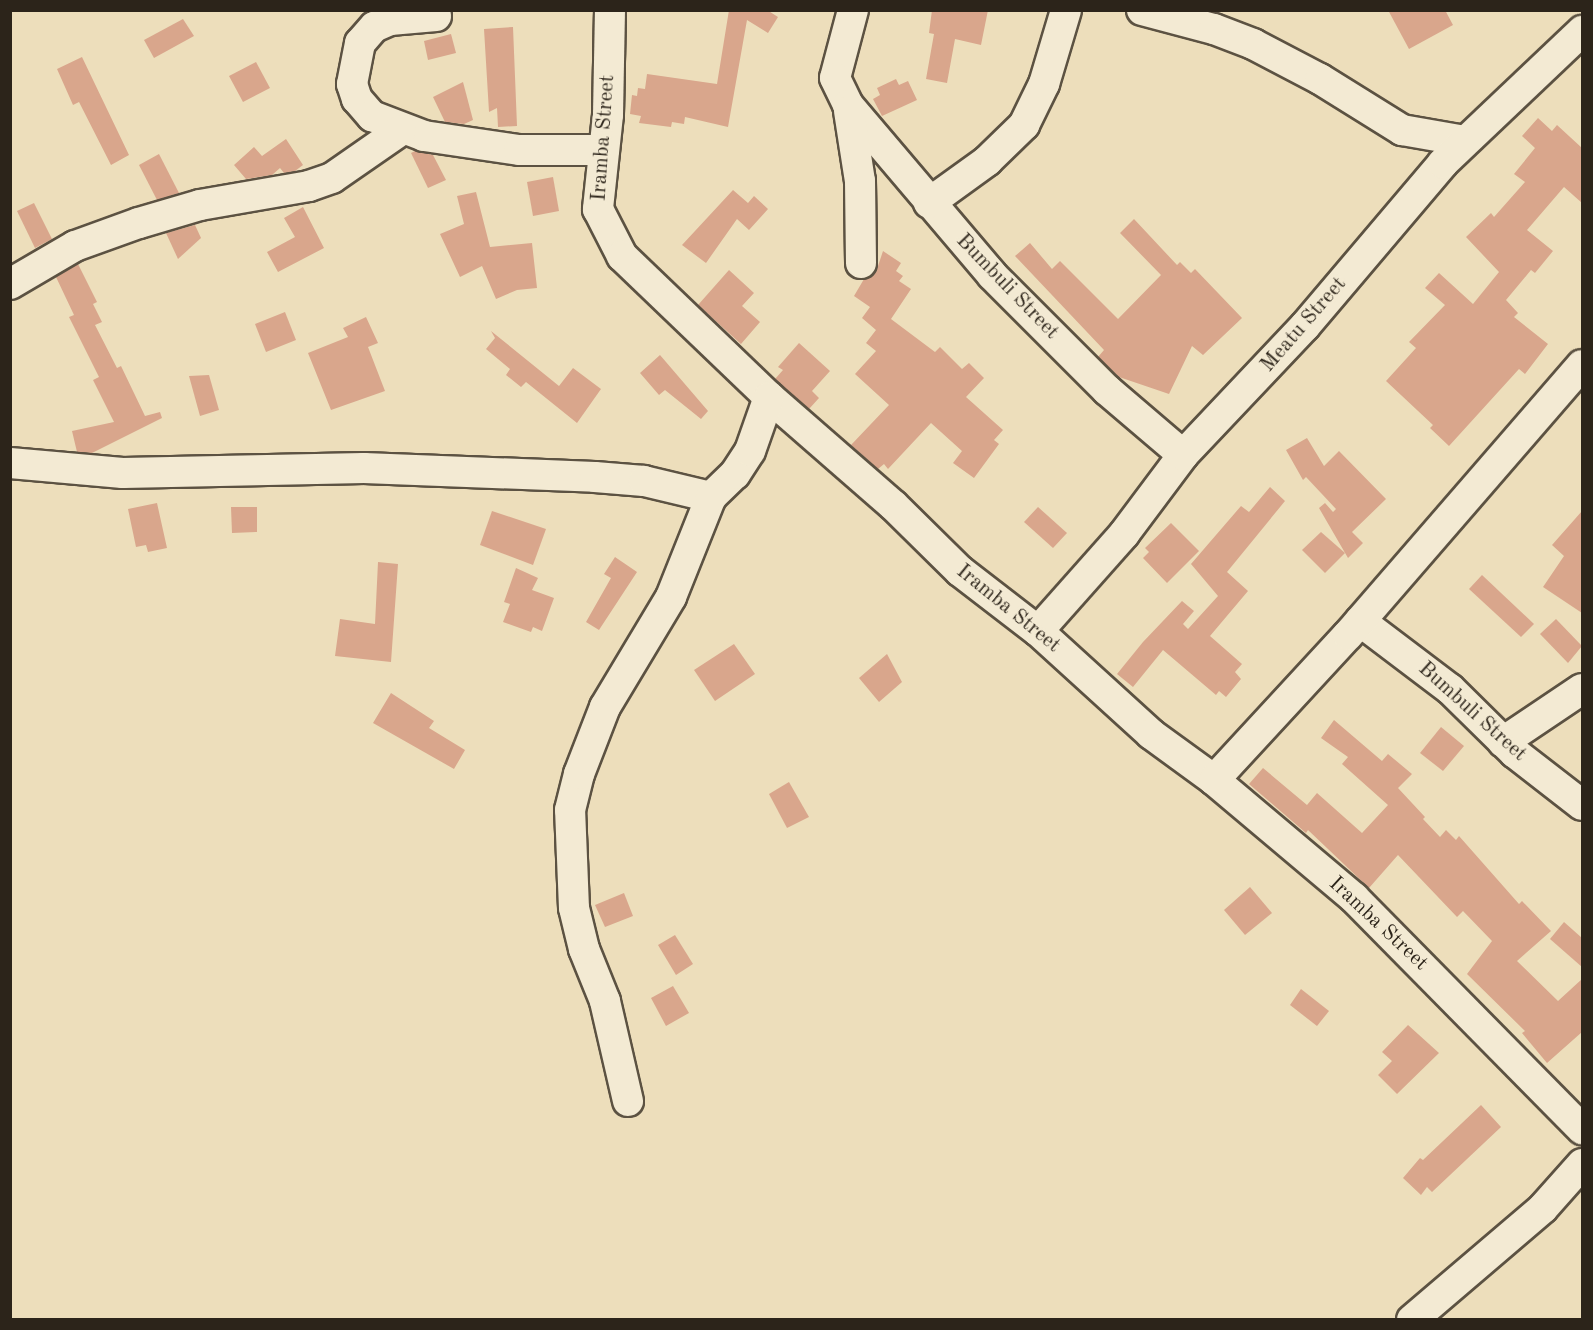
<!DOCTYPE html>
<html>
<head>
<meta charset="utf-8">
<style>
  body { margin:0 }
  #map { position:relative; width:1593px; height:1330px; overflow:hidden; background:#eddebb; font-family:"Old Standard TT",serif }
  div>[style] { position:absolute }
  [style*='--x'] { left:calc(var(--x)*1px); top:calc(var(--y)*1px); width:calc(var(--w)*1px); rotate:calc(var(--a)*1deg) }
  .building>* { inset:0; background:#d9a68c }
  .roads { filter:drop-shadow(2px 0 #5c5242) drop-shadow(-2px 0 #5c5242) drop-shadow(0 2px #5c5242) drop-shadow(0 -2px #5c5242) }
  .minor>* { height:30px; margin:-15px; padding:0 15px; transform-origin:15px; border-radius:15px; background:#f3ead3 }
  span { translate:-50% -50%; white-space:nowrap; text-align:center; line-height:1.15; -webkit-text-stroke:5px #f3ead3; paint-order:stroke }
  .street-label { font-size:21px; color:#2c241a }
  .frame { position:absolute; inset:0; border:12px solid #2c241a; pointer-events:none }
</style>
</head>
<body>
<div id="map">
  <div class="building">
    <div style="clip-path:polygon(729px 10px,767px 10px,778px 17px,768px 33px,747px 20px,728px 127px,685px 117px,684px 124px,672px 122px,671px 127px,639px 123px,641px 116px,630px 114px,632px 95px,637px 96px,638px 88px,645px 89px,647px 74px,717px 84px)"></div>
    <div style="clip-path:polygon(932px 10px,988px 10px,981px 45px,955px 39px,947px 83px,926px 79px,934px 34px,929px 33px)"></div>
    <div style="clip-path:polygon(1388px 10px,1445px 10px,1453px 25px,1409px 49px)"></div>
    <div style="clip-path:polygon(183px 19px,194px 36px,154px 58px,144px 40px)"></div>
    <div style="clip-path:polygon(513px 27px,517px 126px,498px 127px,497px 108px,489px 112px,484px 29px)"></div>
    <div style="clip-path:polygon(451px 34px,456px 53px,428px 60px,424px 41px)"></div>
    <div style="clip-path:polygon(82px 57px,129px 155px,111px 165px,79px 102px,73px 105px,57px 69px)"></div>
    <div style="clip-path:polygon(256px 62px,270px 88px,243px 102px,229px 76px)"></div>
    <div style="clip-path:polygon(896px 79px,899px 85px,908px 81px,917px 100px,882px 116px,873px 99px,880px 95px,877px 88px)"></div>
    <div style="clip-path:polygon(463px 82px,473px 120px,464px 124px,445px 122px,433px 97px)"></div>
    <div style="clip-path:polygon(1538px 118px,1552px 131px,1557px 125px,1582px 148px,1582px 203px,1564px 187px,1527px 230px,1553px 251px,1535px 273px,1531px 270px,1506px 300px,1518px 313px,1514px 317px,1548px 344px,1525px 374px,1519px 369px,1449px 446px,1430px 428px,1433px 425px,1386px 381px,1416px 348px,1409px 342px,1445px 305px,1425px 288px,1439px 273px,1473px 304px,1499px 272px,1466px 237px,1491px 213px,1494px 217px,1525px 182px,1514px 174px,1535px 148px,1522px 136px)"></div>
    <div style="clip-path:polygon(286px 139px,303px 165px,295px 171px,284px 173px,280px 168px,272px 175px,246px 179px,234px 165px,254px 147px,262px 156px)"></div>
    <div style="clip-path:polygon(415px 151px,433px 155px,446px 180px,428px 188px,411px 153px)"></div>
    <div style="clip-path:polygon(159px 154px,179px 193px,157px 200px,139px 165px)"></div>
    <div style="clip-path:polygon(553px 177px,559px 211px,533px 216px,527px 182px)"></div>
    <div style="clip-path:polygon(733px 190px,748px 203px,754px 196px,768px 209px,749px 230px,737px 219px,706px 263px,682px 245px)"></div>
    <div style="clip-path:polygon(476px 192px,490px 247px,532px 243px,537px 288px,517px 290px,496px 299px,482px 266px,460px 277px,440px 234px,464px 224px,457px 196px)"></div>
    <div style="clip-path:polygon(34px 203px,52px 239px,35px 248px,17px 211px)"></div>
    <div style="clip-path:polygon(303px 207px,324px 248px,278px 272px,267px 252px,295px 237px,284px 218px)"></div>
    <div style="clip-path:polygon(1134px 219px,1177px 265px,1180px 262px,1191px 273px,1195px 269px,1242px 318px,1203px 355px,1192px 346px,1169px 394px,1119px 377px,1098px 357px,1104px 350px,1015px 256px,1030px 243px,1052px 269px,1060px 261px,1118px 319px,1161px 275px,1120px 233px)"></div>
    <div style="clip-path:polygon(195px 225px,201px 238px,178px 259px,166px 233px)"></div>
    <div style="clip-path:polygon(883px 251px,901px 263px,896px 271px,903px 276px,899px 281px,911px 289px,891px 319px,935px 352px,940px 347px,962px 369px,969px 363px,984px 378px,966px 397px,1003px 430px,994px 440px,999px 444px,974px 478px,953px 463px,962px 451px,931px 423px,888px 469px,884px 464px,878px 469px,851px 445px,889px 405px,855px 374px,876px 351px,866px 343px,876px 330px,862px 318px,870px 307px,854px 296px,864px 279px,876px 272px)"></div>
    <div style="clip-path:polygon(78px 264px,97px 302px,93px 304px,102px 322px,95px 325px,117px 368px,121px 366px,145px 416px,160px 412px,162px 418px,92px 453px,77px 452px,72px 431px,114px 422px,93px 380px,99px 377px,69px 317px,74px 315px,56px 277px)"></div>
    <div style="clip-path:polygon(729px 270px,754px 293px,742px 306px,760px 322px,741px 344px,698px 305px)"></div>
    <div style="clip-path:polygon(285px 312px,296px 340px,266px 352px,255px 324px)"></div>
    <div style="clip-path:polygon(366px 317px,378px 343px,368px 347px,385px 391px,331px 410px,308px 353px,348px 337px,343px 328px)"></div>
    <div style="clip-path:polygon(491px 331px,559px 386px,573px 368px,601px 389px,577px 423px,526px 382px,521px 387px,506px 375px,510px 369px,486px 349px,495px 338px)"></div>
    <div style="clip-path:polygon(799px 343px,830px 371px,812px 391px,819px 398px,809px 409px,775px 379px,783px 370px,778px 367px)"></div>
    <div style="clip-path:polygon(660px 355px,708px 411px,701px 419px,665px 390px,659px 395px,640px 373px)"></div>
    <div style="clip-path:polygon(209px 375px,219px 410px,200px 416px,189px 376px)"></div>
    <div style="clip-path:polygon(1307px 438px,1324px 466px,1339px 451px,1386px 499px,1352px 532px,1363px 543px,1348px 558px,1319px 508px,1325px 503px,1333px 512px,1336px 509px,1306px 477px,1303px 480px,1286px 450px)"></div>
    <div style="clip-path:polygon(1270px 487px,1285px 501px,1227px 572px,1248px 591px,1210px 636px,1242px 664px,1235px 672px,1241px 679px,1226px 697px,1219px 691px,1216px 695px,1163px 650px,1133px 687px,1117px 674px,1143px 642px,1182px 601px,1194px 611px,1183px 624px,1188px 629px,1218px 596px,1191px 564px,1241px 506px,1249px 512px)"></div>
    <div style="clip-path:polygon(157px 503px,167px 548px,148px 552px,146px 545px,136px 547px,128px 509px)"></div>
    <div style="clip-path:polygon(231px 507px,257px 507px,257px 532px,232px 533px)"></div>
    <div style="clip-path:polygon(1038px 507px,1067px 533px,1053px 548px,1024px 522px)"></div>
    <div style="clip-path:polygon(492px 511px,546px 529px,533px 565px,480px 545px)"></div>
    <div style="clip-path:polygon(1582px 511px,1582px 613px,1543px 587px,1564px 556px,1552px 545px)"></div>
    <div style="clip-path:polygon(1171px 523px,1199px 551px,1167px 583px,1143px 558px,1149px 552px,1145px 548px)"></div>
    <div style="clip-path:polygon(1321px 532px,1345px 553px,1325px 573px,1302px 550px)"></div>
    <div style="clip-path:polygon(615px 557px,637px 572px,599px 630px,586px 622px,611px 578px,604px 574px)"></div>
    <div style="clip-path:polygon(378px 562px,398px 564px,391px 662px,335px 656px,340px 619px,375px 624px)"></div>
    <div style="clip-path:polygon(516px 568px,538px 578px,532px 590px,554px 598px,542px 631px,533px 627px,531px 632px,503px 622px,510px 604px,504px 602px)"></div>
    <div style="clip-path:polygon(1482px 575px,1534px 624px,1521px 637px,1469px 589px)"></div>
    <div style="clip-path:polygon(1556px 619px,1582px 646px,1568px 663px,1540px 634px)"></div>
    <div style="clip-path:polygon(734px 644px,755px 674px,715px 701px,694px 670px)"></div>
    <div style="clip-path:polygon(887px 654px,902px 682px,879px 702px,859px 678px)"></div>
    <div style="clip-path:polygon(391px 693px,434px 721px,429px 728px,465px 750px,454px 769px,373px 723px)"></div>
    <div style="clip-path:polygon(1334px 720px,1382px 761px,1388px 754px,1412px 774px,1398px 788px,1425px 817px,1423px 819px,1440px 837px,1446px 830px,1456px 840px,1459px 836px,1519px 904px,1522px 901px,1551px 931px,1517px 961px,1558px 1001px,1582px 979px,1582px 1032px,1547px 1063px,1522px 1033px,1525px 1031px,1467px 974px,1492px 941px,1463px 911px,1457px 917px,1398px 855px,1369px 888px,1308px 830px,1306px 833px,1249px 784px,1263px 768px,1307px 805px,1317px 793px,1362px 833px,1388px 805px,1342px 764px,1348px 757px,1321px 738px)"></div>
    <div style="clip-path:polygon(1441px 727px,1464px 746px,1443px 771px,1420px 753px)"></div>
    <div style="clip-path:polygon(789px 782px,809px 817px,787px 828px,769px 794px)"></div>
    <div style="clip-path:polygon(1250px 887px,1272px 913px,1245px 935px,1224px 910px)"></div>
    <div style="clip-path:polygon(624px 893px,633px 916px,605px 927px,595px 905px)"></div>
    <div style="clip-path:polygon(1564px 922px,1582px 938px,1582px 967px,1550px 939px)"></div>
    <div style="clip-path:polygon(675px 935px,693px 964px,676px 975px,658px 945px)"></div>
    <div style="clip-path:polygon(673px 986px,689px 1013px,666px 1026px,651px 998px)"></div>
    <div style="clip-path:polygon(1301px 989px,1329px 1011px,1317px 1026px,1290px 1005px)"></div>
    <div style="clip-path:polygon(1408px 1025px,1439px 1053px,1397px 1094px,1378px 1075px,1392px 1061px,1382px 1052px)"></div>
    <div style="clip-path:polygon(1481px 1105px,1501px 1127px,1432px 1192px,1427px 1187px,1421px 1195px,1403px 1178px,1420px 1158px,1423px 1160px)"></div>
  </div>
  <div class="roads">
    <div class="minor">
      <div style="--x:610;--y:10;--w:105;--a:91.1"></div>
      <div style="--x:608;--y:115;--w:95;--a:96.1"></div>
      <div style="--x:598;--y:209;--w:53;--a:62.9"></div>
      <div style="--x:622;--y:256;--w:204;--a:43.8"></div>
      <div style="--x:769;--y:397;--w:164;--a:41.1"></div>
      <div style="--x:893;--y:505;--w:94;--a:44.6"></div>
      <div style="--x:960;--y:571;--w:98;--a:37.6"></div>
      <div style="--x:1038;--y:631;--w:153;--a:42.3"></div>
      <div style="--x:1151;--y:734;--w:78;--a:36.1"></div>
      <div style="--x:1214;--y:780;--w:183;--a:40.1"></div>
      <div style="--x:1354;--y:898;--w:325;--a:45.4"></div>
      <div style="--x:853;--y:10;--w:70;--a:104.8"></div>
      <div style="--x:835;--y:78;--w:30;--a:64"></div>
      <div style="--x:848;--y:105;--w:223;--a:49.7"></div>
      <div style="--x:992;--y:275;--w:163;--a:45"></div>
      <div style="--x:1107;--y:390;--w:100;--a:40.5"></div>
      <div style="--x:1142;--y:10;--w:74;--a:14.8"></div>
      <div style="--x:1214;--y:29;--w:42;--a:21"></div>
      <div style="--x:1253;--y:44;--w:76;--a:27.6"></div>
      <div style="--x:1320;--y:79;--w:97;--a:31.9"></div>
      <div style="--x:1402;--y:130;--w:64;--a:9.9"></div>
      <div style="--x:436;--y:16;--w:46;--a:175"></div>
      <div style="--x:390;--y:20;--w:17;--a:156"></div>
      <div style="--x:374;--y:27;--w:21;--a:131"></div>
      <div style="--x:360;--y:43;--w:42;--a:101"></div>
      <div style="--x:352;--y:84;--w:16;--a:72"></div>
      <div style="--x:357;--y:99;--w:23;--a:49"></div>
      <div style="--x:372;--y:116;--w:56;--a:21"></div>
      <div style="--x:424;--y:136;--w:96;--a:8.4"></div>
      <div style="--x:519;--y:150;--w:85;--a:0"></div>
      <div style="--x:849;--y:111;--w:71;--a:81.1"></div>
      <div style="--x:860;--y:181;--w:82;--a:89.3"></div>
      <div style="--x:929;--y:203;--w:72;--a:-35.9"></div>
      <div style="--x:987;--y:161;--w:52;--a:-44.2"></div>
      <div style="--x:1024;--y:125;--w:46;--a:-64"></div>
      <div style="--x:1044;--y:84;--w:77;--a:-73.4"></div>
      <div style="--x:10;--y:284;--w:75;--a:-30.3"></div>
      <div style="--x:75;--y:246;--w:68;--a:-19.8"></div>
      <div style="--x:139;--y:223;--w:64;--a:-16.4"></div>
      <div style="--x:200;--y:205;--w:111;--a:-9.9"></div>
      <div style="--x:309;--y:186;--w:24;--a:-19"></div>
      <div style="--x:332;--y:178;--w:84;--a:-34.8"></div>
      <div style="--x:10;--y:463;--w:113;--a:5.1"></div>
      <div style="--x:123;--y:473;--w:241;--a:-1.2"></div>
      <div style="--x:364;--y:468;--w:231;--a:2.2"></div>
      <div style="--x:595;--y:477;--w:49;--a:4.7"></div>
      <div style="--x:644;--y:481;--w:69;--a:13.4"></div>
      <div style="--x:1360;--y:621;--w:113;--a:37.1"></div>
      <div style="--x:1450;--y:689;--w:91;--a:44.6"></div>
      <div style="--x:1515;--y:753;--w:85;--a:37.8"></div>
      <div style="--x:1038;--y:631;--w:130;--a:-48.4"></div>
      <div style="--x:1124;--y:534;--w:99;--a:-53.2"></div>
      <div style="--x:1183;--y:455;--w:178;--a:-46.6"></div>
      <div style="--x:1305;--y:326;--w:214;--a:-49.7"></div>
      <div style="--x:1443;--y:163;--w:192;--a:-43.5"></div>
      <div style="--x:1503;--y:742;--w:95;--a:-33.9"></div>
      <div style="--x:1214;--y:780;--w:197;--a:-47.3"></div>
      <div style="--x:1348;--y:635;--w:357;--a:-49.1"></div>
      <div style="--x:628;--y:1101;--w:103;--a:-103"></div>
      <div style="--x:605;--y:1001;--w:56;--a:-112"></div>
      <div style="--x:584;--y:949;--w:42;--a:-103.7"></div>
      <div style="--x:574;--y:908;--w:98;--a:-92.3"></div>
      <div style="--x:570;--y:810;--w:37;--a:-76"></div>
      <div style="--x:579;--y:774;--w:72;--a:-68.8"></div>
      <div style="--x:605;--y:707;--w:128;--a:-59"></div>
      <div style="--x:671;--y:597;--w:108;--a:-68.2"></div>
      <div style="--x:711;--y:497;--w:33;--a:-44"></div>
      <div style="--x:735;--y:474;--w:27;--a:-57"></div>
      <div style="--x:750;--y:451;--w:57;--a:-70.6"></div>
      <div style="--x:1412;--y:1320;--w:172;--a:-40.5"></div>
      <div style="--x:1543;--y:1208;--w:59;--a:-48.4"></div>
    </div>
  </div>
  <div class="street-label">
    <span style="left:604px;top:138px;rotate:-86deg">Iramba Street</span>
    <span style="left:1007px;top:287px;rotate:46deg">Bumbuli Street</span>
    <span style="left:1304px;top:325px;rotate:-49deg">Meatu Street</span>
    <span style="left:1008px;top:609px;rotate:39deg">Iramba Street</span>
    <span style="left:1472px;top:712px;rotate:42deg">Bumbuli Street</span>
    <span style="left:1378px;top:924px;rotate:43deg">Iramba Street</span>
  </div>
  <div class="frame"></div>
</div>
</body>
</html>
